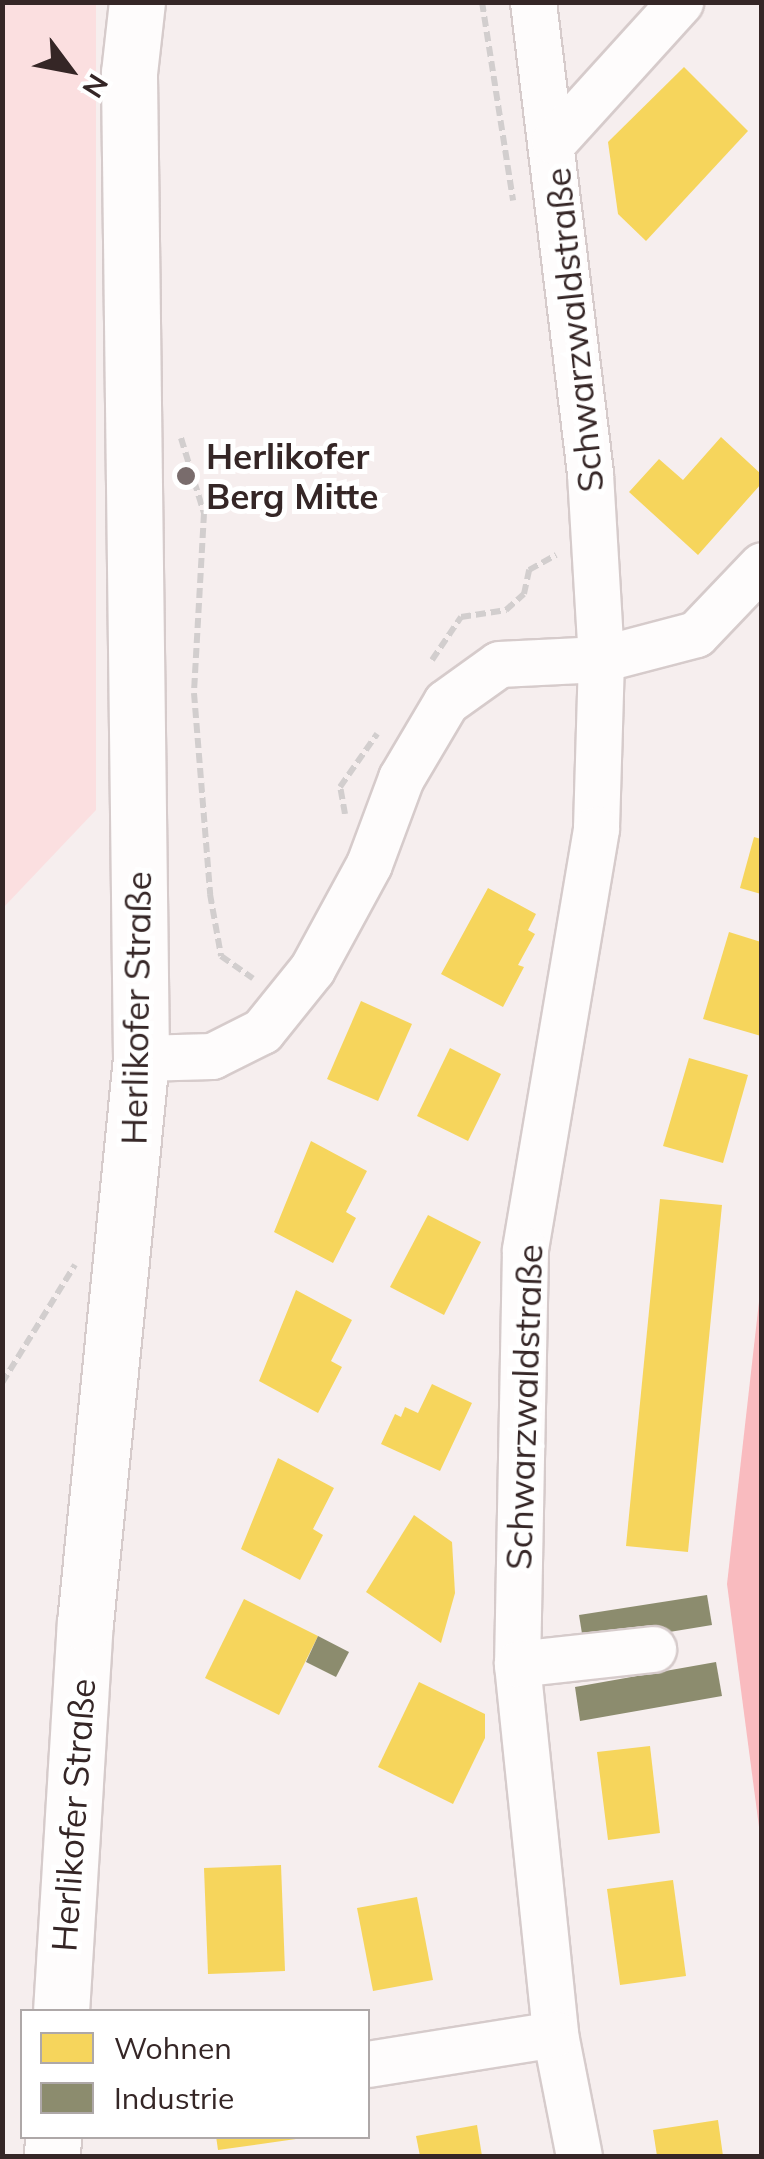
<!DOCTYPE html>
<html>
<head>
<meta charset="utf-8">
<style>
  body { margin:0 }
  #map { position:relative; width:764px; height:2159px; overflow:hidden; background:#f6eeee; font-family:Mulish,sans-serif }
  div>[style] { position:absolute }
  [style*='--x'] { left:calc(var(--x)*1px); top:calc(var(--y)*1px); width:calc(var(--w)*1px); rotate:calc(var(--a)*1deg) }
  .green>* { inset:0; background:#fbdfe0 }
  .forest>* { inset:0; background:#f9bbbf }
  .homes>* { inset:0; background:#f6d55c }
  .industry>* { inset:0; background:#8c8c6e }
  .path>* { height:6px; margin-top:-3px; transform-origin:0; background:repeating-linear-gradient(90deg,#d2cece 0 10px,transparent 0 15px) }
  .roads { filter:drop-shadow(2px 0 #d6cbcb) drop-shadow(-2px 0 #d6cbcb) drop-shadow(0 2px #d6cbcb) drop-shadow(0 -2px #d6cbcb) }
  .minor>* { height:45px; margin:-22.5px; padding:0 22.5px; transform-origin:22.5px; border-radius:22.5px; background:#fefcfc }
  .major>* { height:55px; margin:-27.5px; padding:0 27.5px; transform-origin:27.5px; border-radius:27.5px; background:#fefcfc }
  .dots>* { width:28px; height:28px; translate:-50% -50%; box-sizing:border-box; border:5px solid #fff; border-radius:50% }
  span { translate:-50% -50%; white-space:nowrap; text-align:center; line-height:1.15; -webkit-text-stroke:10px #fff; paint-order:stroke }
  .street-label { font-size:35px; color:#352626 }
  .poi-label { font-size:35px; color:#352626; font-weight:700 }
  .left { translate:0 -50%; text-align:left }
  .frame { position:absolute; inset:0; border:5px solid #352626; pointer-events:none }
  .legend { position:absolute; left:20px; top:2009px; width:350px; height:130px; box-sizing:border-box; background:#fff; border:2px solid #aea8a8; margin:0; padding:12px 18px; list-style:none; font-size:30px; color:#352626 }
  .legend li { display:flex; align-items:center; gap:20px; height:50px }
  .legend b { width:50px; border:2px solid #aea8a8 }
  .north { position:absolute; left:20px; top:20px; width:100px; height:100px; -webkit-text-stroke:8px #fff; paint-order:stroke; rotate:122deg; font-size:28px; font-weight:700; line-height:40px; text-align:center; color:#352626 }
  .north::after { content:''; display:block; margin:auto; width:35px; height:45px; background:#352626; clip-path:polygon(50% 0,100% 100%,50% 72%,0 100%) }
</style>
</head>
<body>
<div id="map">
  <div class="green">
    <div style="clip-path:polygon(3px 2px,96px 3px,96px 810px,3px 908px)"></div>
  </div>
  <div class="forest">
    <div style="clip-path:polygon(761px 1284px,761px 1842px,727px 1584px)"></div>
  </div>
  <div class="homes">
    <div style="clip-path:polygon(684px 67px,748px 131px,646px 241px,618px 214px,608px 142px)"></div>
    <div style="clip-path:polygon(721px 437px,761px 474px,761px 484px,698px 555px,629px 492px,659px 459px,683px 480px)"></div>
    <div style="clip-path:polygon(754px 837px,761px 839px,761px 894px,740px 888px)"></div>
    <div style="clip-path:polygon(488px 888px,536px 914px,528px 930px,535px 934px,518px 965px,524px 967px,503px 1007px,441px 974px)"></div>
    <div style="clip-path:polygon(729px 932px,761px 942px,761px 1036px,703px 1019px)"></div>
    <div style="clip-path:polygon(361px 1001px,412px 1024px,378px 1101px,327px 1079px)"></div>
    <div style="clip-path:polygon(450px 1048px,501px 1074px,468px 1141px,417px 1116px)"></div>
    <div style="clip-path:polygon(689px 1058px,748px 1075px,723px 1163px,663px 1146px)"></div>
    <div style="clip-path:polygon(311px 1141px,367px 1171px,346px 1212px,356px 1218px,333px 1263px,274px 1232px)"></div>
    <div style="clip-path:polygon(660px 1199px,722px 1205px,688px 1552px,626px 1546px)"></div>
    <div style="clip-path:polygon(428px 1215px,481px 1242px,444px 1315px,390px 1287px)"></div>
    <div style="clip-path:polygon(296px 1290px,352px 1320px,331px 1361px,342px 1367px,318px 1413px,259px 1381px)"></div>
    <div style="clip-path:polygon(432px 1384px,472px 1403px,440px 1471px,381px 1444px,395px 1414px,401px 1417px,405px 1407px,418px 1413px)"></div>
    <div style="clip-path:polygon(278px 1458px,334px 1488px,313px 1529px,323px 1535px,300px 1580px,241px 1549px)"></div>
    <div style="clip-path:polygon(414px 1515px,452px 1542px,455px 1593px,441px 1643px,366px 1592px)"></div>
    <div style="clip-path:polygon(244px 1599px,318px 1636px,279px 1715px,205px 1678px)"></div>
    <div style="clip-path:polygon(419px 1682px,485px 1714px,485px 1738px,453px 1804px,378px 1767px)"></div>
    <div style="clip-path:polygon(650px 1746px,660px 1833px,608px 1840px,597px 1752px)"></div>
    <div style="clip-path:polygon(281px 1865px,285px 1971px,208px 1974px,204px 1868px)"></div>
    <div style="clip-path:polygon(673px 1880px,686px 1976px,620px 1985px,607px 1889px)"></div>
    <div style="clip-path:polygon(417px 1897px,433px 1980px,373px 1991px,357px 1908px)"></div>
    <div style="clip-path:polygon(718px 2120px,723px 2156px,657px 2156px,653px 2130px)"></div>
    <div style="clip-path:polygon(477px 2125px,482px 2156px,420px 2156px,416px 2136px)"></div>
    <div style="clip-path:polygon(216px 2136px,295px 2136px,296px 2139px,218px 2150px)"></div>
  </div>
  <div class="industry">
    <div style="clip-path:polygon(707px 1595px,712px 1625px,584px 1646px,579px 1615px)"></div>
    <div style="clip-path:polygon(318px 1636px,349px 1652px,336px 1677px,306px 1662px)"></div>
    <div style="clip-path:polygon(716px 1662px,722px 1696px,580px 1721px,575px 1687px)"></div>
  </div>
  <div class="path">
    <div style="--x:482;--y:2;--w:201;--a:81.1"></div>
    <div style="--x:181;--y:438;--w:78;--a:73"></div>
    <div style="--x:204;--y:513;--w:180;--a:93.2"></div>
    <div style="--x:194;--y:693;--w:202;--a:85.4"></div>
    <div style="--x:210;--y:894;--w:63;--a:79.9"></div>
    <div style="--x:221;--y:956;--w:39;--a:35"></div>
    <div style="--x:432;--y:660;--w:52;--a:-56"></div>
    <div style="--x:461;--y:617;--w:46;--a:-8.8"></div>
    <div style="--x:506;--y:610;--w:24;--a:-42"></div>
    <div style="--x:524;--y:594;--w:25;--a:-78"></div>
    <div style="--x:529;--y:570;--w:31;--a:-29"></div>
    <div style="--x:345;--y:814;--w:27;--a:-100"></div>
    <div style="--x:340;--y:787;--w:65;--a:-55.1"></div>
    <div style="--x:2;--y:1383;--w:139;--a:-58.3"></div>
  </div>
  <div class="roads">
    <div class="minor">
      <div style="--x:533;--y:2;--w:475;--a:83.1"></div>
      <div style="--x:590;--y:474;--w:185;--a:86.6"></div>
      <div style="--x:601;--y:659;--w:170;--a:91.7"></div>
      <div style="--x:596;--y:829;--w:427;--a:99.6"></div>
      <div style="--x:525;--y:1250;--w:414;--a:91.1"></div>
      <div style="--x:517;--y:1664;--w:372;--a:84.1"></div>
      <div style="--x:555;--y:2034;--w:124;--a:78.9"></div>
      <div style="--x:554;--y:141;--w:188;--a:-47.8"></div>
      <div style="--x:141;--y:1058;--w:71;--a:-1.6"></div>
      <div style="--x:212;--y:1056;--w:56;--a:-26.6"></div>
      <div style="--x:262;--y:1031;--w:80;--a:-51.1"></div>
      <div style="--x:312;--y:969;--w:119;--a:-61.5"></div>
      <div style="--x:369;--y:864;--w:92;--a:-69.6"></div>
      <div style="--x:401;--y:778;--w:88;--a:-59.4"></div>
      <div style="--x:446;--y:702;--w:65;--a:-35.6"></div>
      <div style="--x:499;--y:664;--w:102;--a:-2.8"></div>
      <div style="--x:601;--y:659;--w:98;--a:-14.7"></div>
      <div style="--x:696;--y:634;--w:95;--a:-46.3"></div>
      <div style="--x:517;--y:1664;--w:137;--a:-6.3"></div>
      <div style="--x:368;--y:2064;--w:189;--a:-9.1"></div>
    </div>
    <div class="major">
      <div style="--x:61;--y:2012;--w:390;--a:-86.5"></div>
      <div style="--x:85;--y:1623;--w:568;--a:-84.34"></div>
      <div style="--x:141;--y:1058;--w:985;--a:-90.7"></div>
      <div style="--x:129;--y:73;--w:71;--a:-83.6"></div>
      <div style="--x:52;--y:2156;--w:20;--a:-87"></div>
    </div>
  </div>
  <div class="dots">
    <div style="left:186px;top:476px;background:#796c6c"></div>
  </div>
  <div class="street-label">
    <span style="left:574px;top:330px;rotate:-96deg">Schwarzwaldstraße</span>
    <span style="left:136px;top:1008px;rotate:-89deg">Herlikofer Straße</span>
    <span style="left:524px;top:1407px;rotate:-88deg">Schwarzwaldstraße</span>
    <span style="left:73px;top:1815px;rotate:-86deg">Herlikofer Straße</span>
  </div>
  <div class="poi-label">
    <span class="left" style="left:206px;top:476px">Herlikofer<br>Berg Mitte</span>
  </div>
  <div class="frame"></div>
  <ul class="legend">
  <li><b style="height:28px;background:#f6d55c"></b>Wohnen</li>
  <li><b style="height:28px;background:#8c8c6e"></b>Industrie</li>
  </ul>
  <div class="north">N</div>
</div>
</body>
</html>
